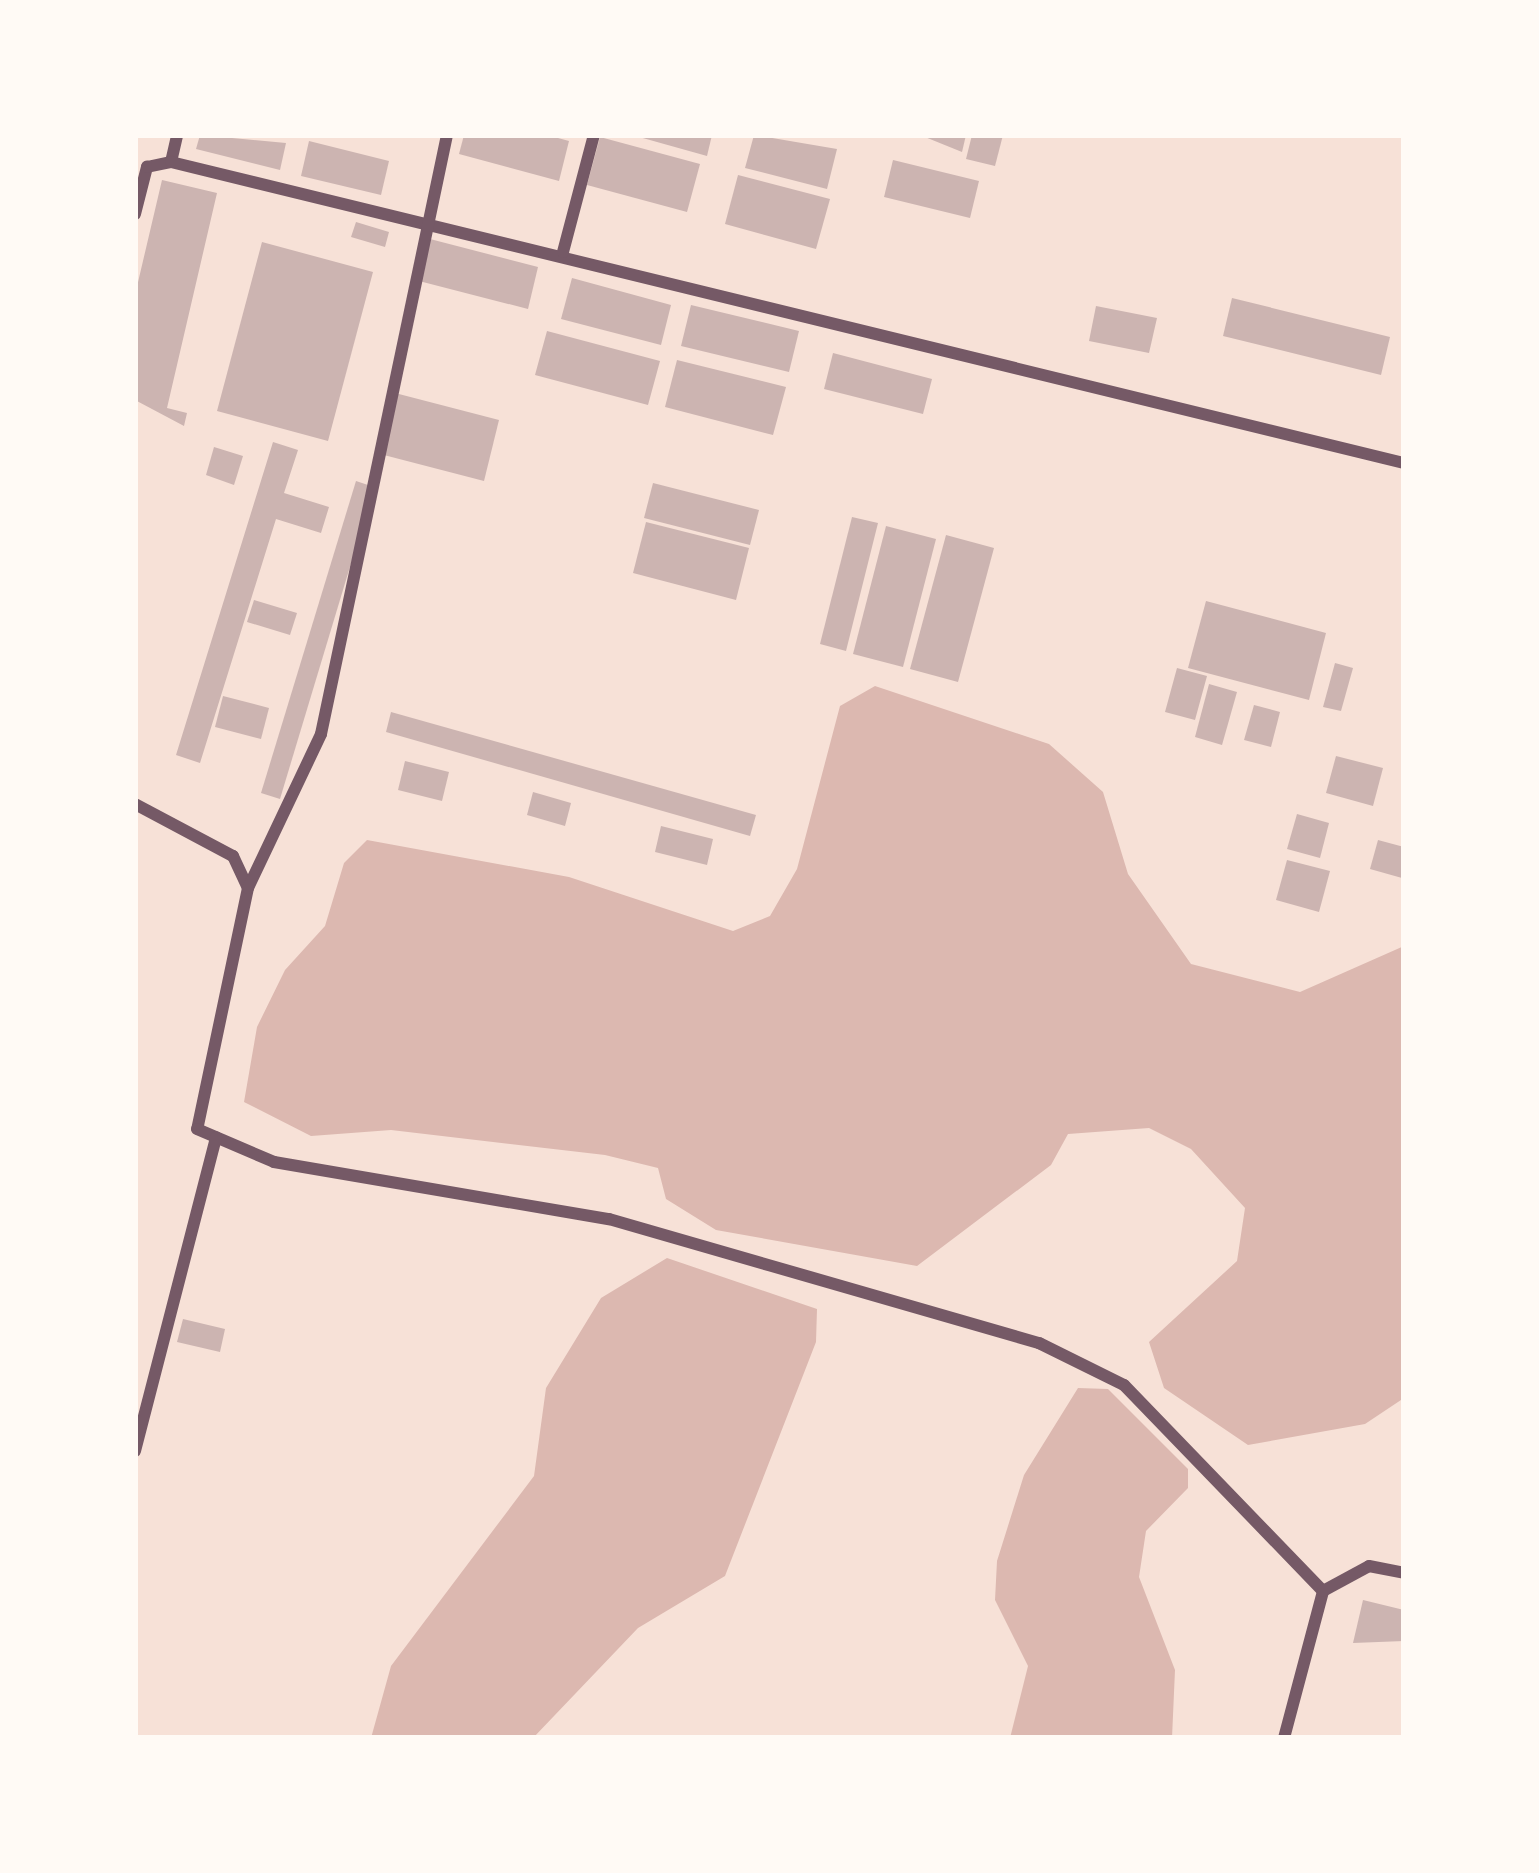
<!DOCTYPE html>
<html>
<head>
<meta charset="utf-8">
<style>
  body { margin:0 }
  #map { position:relative; width:1539px; height:1873px; overflow:hidden; background:#f7e1d7; font-family:"Archivo Narrow",sans-serif }
  div>[style] { position:absolute }
  [style*='--x'] { left:calc(var(--x)*1px); top:calc(var(--y)*1px); width:calc(var(--w)*1px); rotate:calc(var(--a)*1deg) }
  .water>* { inset:0; background:#dcb8b0 }
  .building>* { inset:0; background:#ccb4b1 }
  .minor>* { height:12px; margin:-6px; padding:0 6px; transform-origin:6px; border-radius:6px; background:#755966 }
  span { translate:-50% -50%; white-space:nowrap; text-align:center; line-height:1.15; -webkit-text-stroke:9px #fffaf5; paint-order:stroke }
  .frame { position:absolute; inset:0; border:138px solid #fffaf5; pointer-events:none }
</style>
</head>
<body>
<div id="map">
  <div class="water">
    <div style="clip-path:polygon(875px 686px,1049px 744px,1103px 792px,1128px 874px,1191px 964px,1300px 992px,1404px 946px,1404px 1398px,1365px 1424px,1248px 1445px,1164px 1388px,1149px 1342px,1237px 1261px,1245px 1208px,1191px 1149px,1149px 1128px,1068px 1134px,1051px 1165px,917px 1266px,716px 1230px,666px 1199px,658px 1168px,605px 1155px,391px 1130px,311px 1136px,244px 1102px,257px 1027px,285px 970px,325px 926px,344px 863px,367px 840px,569px 877px,733px 931px,770px 916px,797px 869px,840px 706px)"></div>
    <div style="clip-path:polygon(667px 1258px,817px 1309px,816px 1342px,725px 1576px,638px 1628px,533px 1738px,371px 1738px,391px 1666px,534px 1476px,546px 1388px,601px 1298px)"></div>
    <div style="clip-path:polygon(1078px 1388px,1108px 1389px,1188px 1469px,1188px 1488px,1146px 1531px,1139px 1577px,1175px 1670px,1172px 1738px,1010px 1738px,1028px 1666px,995px 1600px,997px 1561px,1024px 1475px)"></div>
  </div>
  <div class="building">
    <div style="clip-path:polygon(200px 135px,286px 143px,280px 170px,196px 149px)"></div>
    <div style="clip-path:polygon(464px 135px,547px 135px,569px 141px,559px 181px,459px 154px)"></div>
    <div style="clip-path:polygon(632px 135px,712px 135px,707px 156px)"></div>
    <div style="clip-path:polygon(754px 135px,837px 149px,827px 189px,745px 168px)"></div>
    <div style="clip-path:polygon(920px 135px,966px 135px,962px 152px)"></div>
    <div style="clip-path:polygon(972px 135px,1003px 135px,995px 166px,966px 159px)"></div>
    <div style="clip-path:polygon(600px 137px,700px 164px,687px 212px,587px 185px)"></div>
    <div style="clip-path:polygon(309px 141px,389px 161px,381px 195px,301px 176px)"></div>
    <div style="clip-path:polygon(893px 160px,979px 181px,970px 218px,884px 197px)"></div>
    <div style="clip-path:polygon(738px 175px,830px 199px,816px 249px,725px 224px)"></div>
    <div style="clip-path:polygon(162px 180px,217px 193px,167px 408px,187px 413px,184px 426px,135px 400px,135px 295px)"></div>
    <div style="clip-path:polygon(356px 222px,389px 232px,385px 247px,351px 237px)"></div>
    <div style="clip-path:polygon(430px 239px,538px 267px,528px 309px,419px 281px)"></div>
    <div style="clip-path:polygon(262px 242px,373px 272px,328px 441px,217px 411px)"></div>
    <div style="clip-path:polygon(572px 278px,671px 305px,661px 345px,561px 319px)"></div>
    <div style="clip-path:polygon(1232px 298px,1390px 337px,1381px 375px,1223px 336px)"></div>
    <div style="clip-path:polygon(691px 305px,799px 331px,789px 372px,681px 346px)"></div>
    <div style="clip-path:polygon(1096px 306px,1157px 318px,1149px 353px,1089px 341px)"></div>
    <div style="clip-path:polygon(547px 331px,660px 361px,648px 405px,535px 375px)"></div>
    <div style="clip-path:polygon(833px 353px,932px 379px,923px 414px,824px 389px)"></div>
    <div style="clip-path:polygon(677px 360px,786px 387px,773px 435px,665px 407px)"></div>
    <div style="clip-path:polygon(395px 393px,499px 420px,484px 481px,380px 454px)"></div>
    <div style="clip-path:polygon(273px 442px,298px 450px,284px 493px,329px 507px,321px 533px,276px 519px,200px 763px,176px 755px)"></div>
    <div style="clip-path:polygon(214px 447px,243px 456px,234px 485px,206px 475px)"></div>
    <div style="clip-path:polygon(356px 481px,374px 487px,280px 799px,261px 793px)"></div>
    <div style="clip-path:polygon(653px 483px,759px 510px,750px 545px,644px 518px)"></div>
    <div style="clip-path:polygon(852px 517px,878px 523px,846px 651px,820px 644px)"></div>
    <div style="clip-path:polygon(646px 522px,749px 548px,736px 600px,633px 573px)"></div>
    <div style="clip-path:polygon(886px 526px,936px 539px,903px 667px,853px 654px)"></div>
    <div style="clip-path:polygon(946px 535px,994px 548px,958px 682px,910px 669px)"></div>
    <div style="clip-path:polygon(254px 600px,297px 613px,290px 635px,247px 622px)"></div>
    <div style="clip-path:polygon(1206px 601px,1326px 633px,1309px 700px,1188px 668px)"></div>
    <div style="clip-path:polygon(1335px 663px,1353px 668px,1341px 711px,1323px 707px)"></div>
    <div style="clip-path:polygon(1177px 668px,1207px 676px,1195px 720px,1165px 712px)"></div>
    <div style="clip-path:polygon(1209px 684px,1237px 692px,1222px 745px,1195px 737px)"></div>
    <div style="clip-path:polygon(223px 696px,269px 708px,261px 739px,215px 727px)"></div>
    <div style="clip-path:polygon(1254px 705px,1280px 712px,1271px 747px,1244px 740px)"></div>
    <div style="clip-path:polygon(391px 712px,756px 815px,750px 836px,386px 732px)"></div>
    <div style="clip-path:polygon(1336px 756px,1383px 768px,1373px 806px,1326px 793px)"></div>
    <div style="clip-path:polygon(405px 761px,449px 772px,442px 801px,398px 790px)"></div>
    <div style="clip-path:polygon(533px 792px,571px 803px,565px 826px,527px 815px)"></div>
    <div style="clip-path:polygon(1297px 814px,1329px 823px,1320px 858px,1287px 849px)"></div>
    <div style="clip-path:polygon(661px 826px,713px 839px,707px 865px,655px 852px)"></div>
    <div style="clip-path:polygon(1378px 840px,1404px 847px,1402px 878px,1370px 869px)"></div>
    <div style="clip-path:polygon(1287px 860px,1330px 871px,1319px 912px,1276px 900px)"></div>
    <div style="clip-path:polygon(183px 1319px,225px 1329px,220px 1352px,177px 1342px)"></div>
    <div style="clip-path:polygon(1363px 1600px,1404px 1610px,1404px 1641px,1353px 1643px)"></div>
  </div>
  <div class="minor">
    <div style="--x:171;--y:162;--w:28;--a:-77"></div>
    <div style="--x:135;--y:214;--w:49;--a:-75.7"></div>
    <div style="--x:147;--y:167;--w:25;--a:-12"></div>
    <div style="--x:171;--y:162;--w:1269;--a:13.72"></div>
    <div style="--x:563;--y:252;--w:121;--a:-75.2"></div>
    <div style="--x:135;--y:804;--w:111;--a:28"></div>
    <div style="--x:233;--y:856;--w:35;--a:65"></div>
    <div style="--x:248;--y:888;--w:246;--a:101.9"></div>
    <div style="--x:197;--y:1129;--w:84;--a:23.2"></div>
    <div style="--x:274;--y:1162;--w:340;--a:9.7"></div>
    <div style="--x:609;--y:1219;--w:448;--a:16.1"></div>
    <div style="--x:1039;--y:1343;--w:95;--a:26.3"></div>
    <div style="--x:1124;--y:1385;--w:286;--a:46"></div>
    <div style="--x:248;--y:888;--w:170;--a:-64.6"></div>
    <div style="--x:321;--y:734;--w:612;--a:-78.12"></div>
    <div style="--x:135;--y:1451;--w:324;--a:-75.5"></div>
    <div style="--x:1284;--y:1738;--w:152;--a:-75.1"></div>
    <div style="--x:1323;--y:1591;--w:52;--a:-28.5"></div>
    <div style="--x:1369;--y:1566;--w:36;--a:11"></div>
  </div>
  <div class="frame"></div>
</div>
</body>
</html>
